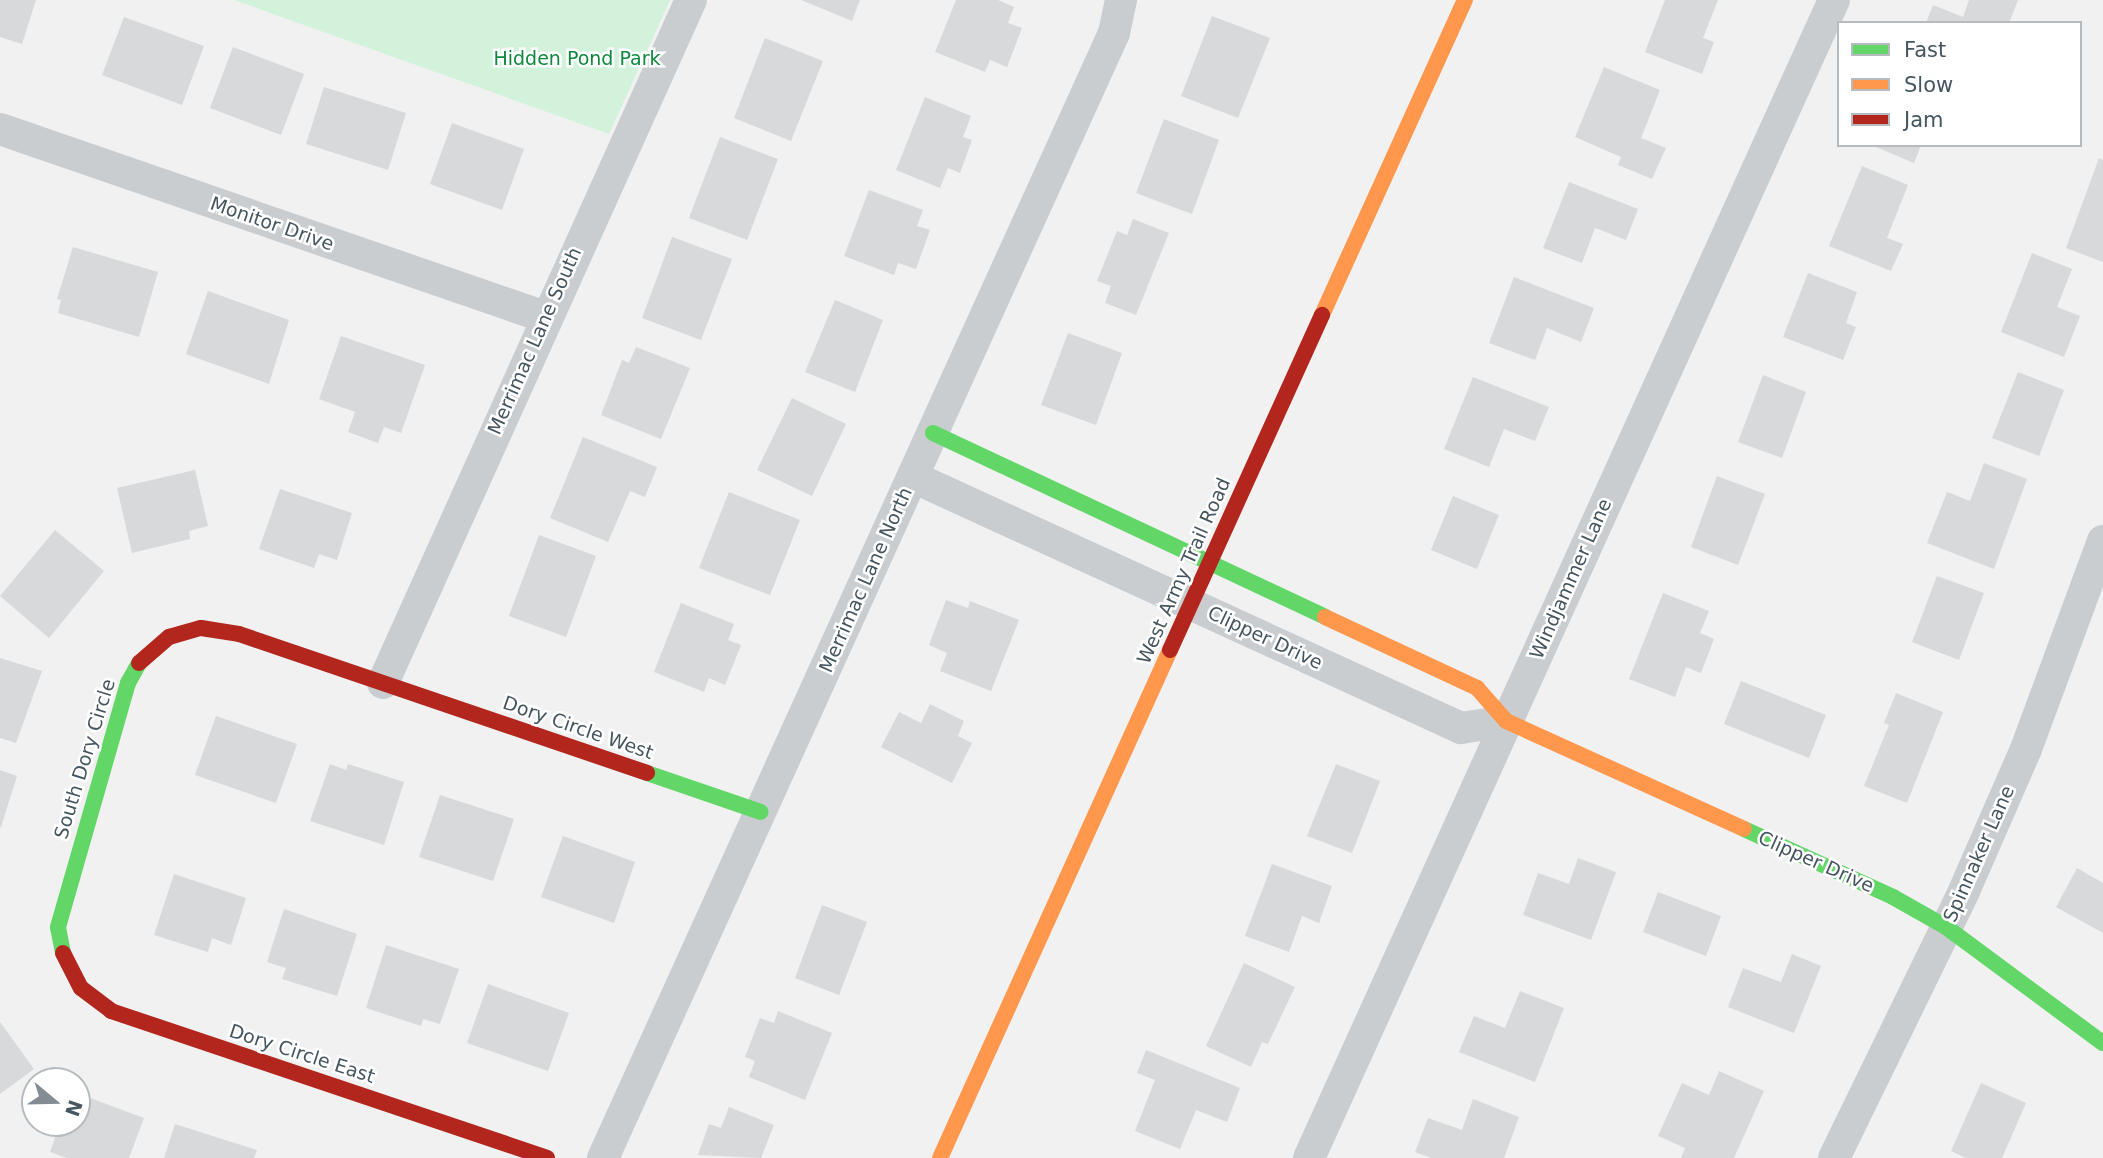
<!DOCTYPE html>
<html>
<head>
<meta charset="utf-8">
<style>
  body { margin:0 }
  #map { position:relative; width:2103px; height:1158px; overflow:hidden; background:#f1f1f1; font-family:"DejaVu Sans",sans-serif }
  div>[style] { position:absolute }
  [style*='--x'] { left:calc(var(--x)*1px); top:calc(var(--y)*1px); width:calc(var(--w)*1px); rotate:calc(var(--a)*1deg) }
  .green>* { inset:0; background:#d3f2dc }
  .building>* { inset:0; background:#d7d9da }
  .street>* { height:32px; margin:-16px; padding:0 16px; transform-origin:16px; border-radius:16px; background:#cacdd0 }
  .fast>* { height:16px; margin:-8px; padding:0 8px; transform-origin:8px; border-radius:8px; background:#63d668 }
  .slow>* { height:16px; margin:-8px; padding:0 8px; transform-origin:8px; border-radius:8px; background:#ff974d }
  .jam>* { height:16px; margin:-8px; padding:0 8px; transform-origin:8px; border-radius:8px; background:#b3261e }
  span { translate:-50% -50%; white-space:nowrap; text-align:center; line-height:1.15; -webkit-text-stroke:5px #fff; paint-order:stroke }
  .park-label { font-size:19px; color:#0f883e }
  .street-label { font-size:19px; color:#46565f }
  .legend { position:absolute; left:1837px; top:21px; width:245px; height:126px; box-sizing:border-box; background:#fff; border:2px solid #b5bbbf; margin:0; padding:9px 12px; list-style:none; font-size:21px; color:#46565f }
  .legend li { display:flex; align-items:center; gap:14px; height:35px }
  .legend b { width:35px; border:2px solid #b5bbbf }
  .north { position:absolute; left:21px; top:1067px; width:70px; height:70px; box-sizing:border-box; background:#fff; border:2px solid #b5bbbf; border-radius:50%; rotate:109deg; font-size:19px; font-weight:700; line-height:28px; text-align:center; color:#46565f }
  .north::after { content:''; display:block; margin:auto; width:24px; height:32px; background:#828c92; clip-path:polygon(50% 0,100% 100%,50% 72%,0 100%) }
</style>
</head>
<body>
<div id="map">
  <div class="green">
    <div style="clip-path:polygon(234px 0,670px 0,609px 134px)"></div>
  </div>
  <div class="building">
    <div style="clip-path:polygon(0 0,36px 0,22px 44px,0 37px)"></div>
    <div style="clip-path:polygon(801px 0,860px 0,852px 21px)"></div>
    <div style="clip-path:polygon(956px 0,998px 0,1014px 7px,1008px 23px,1022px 28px,1007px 67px,990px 60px,985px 72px,935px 52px)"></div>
    <div style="clip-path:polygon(1665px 0,1718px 0,1703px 38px,1714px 42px,1702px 74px,1645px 52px)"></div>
    <div style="clip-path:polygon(1969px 0,2018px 0,2009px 23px,1926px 23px,1933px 5px,1963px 17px)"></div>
    <div style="clip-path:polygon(1212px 16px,1270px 38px,1238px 118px,1181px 96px)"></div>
    <div style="clip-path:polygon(124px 17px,204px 46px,182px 105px,102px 75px)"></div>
    <div style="clip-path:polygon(765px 38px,823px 61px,791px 141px,734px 118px)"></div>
    <div style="clip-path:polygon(233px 47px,304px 74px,281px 135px,210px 108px)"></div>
    <div style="clip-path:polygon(1604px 67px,1660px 90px,1641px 138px,1666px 148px,1652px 179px,1618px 165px,1621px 157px,1575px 137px)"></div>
    <div style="clip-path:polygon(324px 87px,406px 113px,388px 170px,306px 144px)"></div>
    <div style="clip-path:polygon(925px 97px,971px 116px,963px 137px,972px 140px,960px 173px,948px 168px,940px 188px,896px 170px)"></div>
    <div style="clip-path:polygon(1164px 119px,1219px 140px,1192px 214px,1136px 193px)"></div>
    <div style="clip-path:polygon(452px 123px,524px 149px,502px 210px,430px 184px)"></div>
    <div style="clip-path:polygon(720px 137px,778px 159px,747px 240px,689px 218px)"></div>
    <div style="clip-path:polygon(1871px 145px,1921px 145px,1914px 163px)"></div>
    <div style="clip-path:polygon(2099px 158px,2103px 160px,2103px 262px,2066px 248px)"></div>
    <div style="clip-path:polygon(1862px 166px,1908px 185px,1887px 238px,1903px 244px,1891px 271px,1829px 246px)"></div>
    <div style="clip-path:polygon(1569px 182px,1638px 209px,1626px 240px,1595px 228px,1582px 263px,1543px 248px)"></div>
    <div style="clip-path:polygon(869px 190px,923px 210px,917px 226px,930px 230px,916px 269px,898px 263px,894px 275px,844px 256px)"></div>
    <div style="clip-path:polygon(1133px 219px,1169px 233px,1136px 315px,1105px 303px,1111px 286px,1097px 281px,1117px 231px,1127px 235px)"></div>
    <div style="clip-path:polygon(672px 237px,732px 259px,701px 340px,642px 318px)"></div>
    <div style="clip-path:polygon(73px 247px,158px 272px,139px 337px,58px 313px,61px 300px,57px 299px)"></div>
    <div style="clip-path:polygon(2032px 253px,2072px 269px,2057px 307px,2080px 316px,2064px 357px,2001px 332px)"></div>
    <div style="clip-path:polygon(1808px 273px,1857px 292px,1846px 323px,1856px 327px,1843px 360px,1783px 337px)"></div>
    <div style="clip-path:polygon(1514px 277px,1594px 308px,1581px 342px,1547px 328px,1535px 360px,1489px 343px)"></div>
    <div style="clip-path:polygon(208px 291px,289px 320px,269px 384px,186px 354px)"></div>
    <div style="clip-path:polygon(835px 300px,883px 320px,855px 392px,805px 372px)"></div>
    <div style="clip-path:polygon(1068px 333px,1122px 353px,1096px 425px,1041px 405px)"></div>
    <div style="clip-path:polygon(341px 336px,425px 365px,401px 433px,384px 427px,378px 443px,348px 432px,355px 412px,319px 399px)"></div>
    <div style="clip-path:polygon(636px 347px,690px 368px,661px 439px,601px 415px,622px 360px,629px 363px)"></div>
    <div style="clip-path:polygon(2018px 372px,2064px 390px,2039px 456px,1992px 438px)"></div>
    <div style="clip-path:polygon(1763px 375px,1806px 392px,1782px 458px,1738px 442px)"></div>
    <div style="clip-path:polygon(1473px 377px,1549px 407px,1535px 441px,1504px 429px,1489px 467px,1444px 449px)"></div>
    <div style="clip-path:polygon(792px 398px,846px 424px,812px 496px,757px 470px)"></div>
    <div style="clip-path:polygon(583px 437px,657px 467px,645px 497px,630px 491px,608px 542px,550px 518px)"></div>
    <div style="clip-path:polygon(1984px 463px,2027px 479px,1994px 569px,1927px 543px,1947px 492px,1970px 501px)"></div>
    <div style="clip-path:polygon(195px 470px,208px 526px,189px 531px,190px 539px,132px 553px,117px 488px)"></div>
    <div style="clip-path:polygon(1717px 476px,1765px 494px,1738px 565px,1691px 547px)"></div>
    <div style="clip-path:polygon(280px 489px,352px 513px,337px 560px,319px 554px,314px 568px,259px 549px)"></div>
    <div style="clip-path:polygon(729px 492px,800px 520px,770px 595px,699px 568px)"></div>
    <div style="clip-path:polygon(1453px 496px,1499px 515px,1477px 569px,1431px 550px)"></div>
    <div style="clip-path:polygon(55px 530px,104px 571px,49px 638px,0 596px)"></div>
    <div style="clip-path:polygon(539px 535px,596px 556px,566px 637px,509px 616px)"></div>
    <div style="clip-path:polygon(1937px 576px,1984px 593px,1959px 660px,1912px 642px)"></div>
    <div style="clip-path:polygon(1663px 593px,1709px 611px,1700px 633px,1714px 639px,1701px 673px,1686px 667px,1675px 697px,1629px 679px)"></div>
    <div style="clip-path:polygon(946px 600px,968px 608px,970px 601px,1019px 620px,991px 691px,940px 671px,947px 653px,929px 645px)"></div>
    <div style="clip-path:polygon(681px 603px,734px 624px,728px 640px,741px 645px,725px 685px,709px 678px,704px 692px,654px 672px)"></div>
    <div style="clip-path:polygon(0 658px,42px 671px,16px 743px,0 738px)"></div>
    <div style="clip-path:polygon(1741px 681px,1826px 715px,1809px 758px,1724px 724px)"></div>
    <div style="clip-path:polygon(1896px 693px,1943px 712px,1907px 803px,1864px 786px,1889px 725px,1884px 723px)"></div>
    <div style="clip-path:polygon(930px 704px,964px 721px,958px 736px,972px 743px,952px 783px,881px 747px,899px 712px,921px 723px)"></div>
    <div style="clip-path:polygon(216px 716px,297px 744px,276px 803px,195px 775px)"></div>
    <div style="clip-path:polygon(330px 764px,346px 770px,348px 764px,404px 782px,384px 845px,310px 821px)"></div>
    <div style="clip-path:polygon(1336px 764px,1380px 781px,1352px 853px,1307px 836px)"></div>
    <div style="clip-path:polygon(0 770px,17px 776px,1px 827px,0 827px)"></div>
    <div style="clip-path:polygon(440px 795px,514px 819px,493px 881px,419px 857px)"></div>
    <div style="clip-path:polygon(563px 836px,635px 862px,614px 923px,541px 897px)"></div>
    <div style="clip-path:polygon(1578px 858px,1616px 872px,1591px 940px,1523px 915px,1538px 873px,1569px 884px)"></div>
    <div style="clip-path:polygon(1272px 864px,1332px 886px,1319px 923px,1302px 916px,1289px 952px,1245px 936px)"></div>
    <div style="clip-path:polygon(2077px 868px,2103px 883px,2103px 933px,2056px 907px)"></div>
    <div style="clip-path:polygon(174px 874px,246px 898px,231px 945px,212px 938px,208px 952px,154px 935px)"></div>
    <div style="clip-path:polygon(1658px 892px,1721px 916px,1706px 956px,1643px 932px)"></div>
    <div style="clip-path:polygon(822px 905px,867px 922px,839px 995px,795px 978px)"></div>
    <div style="clip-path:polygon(284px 909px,357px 934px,337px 996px,282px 979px,286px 968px,267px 962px)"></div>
    <div style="clip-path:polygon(386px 945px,459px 969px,440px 1024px,423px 1019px,421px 1026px,366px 1008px)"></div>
    <div style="clip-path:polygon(1792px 954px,1821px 966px,1794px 1033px,1728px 1007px,1743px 968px,1781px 982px)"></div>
    <div style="clip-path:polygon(1244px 963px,1295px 987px,1268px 1044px,1262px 1042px,1251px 1067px,1206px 1046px)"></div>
    <div style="clip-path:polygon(488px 984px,569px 1013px,548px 1071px,467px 1043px)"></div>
    <div style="clip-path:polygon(1520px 991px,1564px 1008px,1535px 1082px,1459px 1052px,1474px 1016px,1505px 1028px)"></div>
    <div style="clip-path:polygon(778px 1011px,832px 1033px,805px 1100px,749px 1077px,755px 1061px,745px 1057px,760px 1018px,774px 1023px)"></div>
    <div style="clip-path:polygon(0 1022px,34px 1069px,0 1094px)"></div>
    <div style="clip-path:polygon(1146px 1050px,1240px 1088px,1227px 1122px,1196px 1110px,1180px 1149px,1135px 1131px,1155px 1080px,1137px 1073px)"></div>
    <div style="clip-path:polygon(1719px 1071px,1764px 1091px,1734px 1158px,1681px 1158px,1685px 1148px,1658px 1136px,1682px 1083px,1709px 1095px)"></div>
    <div style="clip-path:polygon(1981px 1083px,2026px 1103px,2002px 1158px,1966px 1158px,1951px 1151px)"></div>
    <div style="clip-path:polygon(77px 1093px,144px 1118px,129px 1158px,67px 1158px,50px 1152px,60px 1123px,77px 1123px)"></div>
    <div style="clip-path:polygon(1473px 1099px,1519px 1117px,1504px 1158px,1431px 1158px,1415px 1152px,1428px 1118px,1462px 1130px)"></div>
    <div style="clip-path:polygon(729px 1107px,774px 1125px,761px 1158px,698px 1155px,709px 1124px,721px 1128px)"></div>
    <div style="clip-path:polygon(175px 1124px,257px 1150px,254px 1158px,164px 1158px)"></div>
  </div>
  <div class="street">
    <div style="--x:0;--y:129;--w:577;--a:19.03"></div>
    <div style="--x:913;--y:477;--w:603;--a:24.61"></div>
    <div style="--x:1461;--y:728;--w:46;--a:-8.8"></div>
    <div style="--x:383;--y:683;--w:749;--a:-65.73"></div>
    <div style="--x:603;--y:1158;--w:1236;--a:-65.57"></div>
    <div style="--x:1114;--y:33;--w:34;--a:-78"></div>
    <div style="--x:1309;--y:1158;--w:1271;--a:-65.61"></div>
    <div style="--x:1834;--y:1158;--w:297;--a:-64"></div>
    <div style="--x:1964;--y:891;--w:155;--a:-66.4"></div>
    <div style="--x:2026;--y:749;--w:222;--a:-69.7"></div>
  </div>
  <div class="fast">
    <div style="--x:933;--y:433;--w:433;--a:25.1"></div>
    <div style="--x:647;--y:773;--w:120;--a:18.9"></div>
    <div style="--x:1744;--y:829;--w:164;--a:24.5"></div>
    <div style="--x:1893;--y:897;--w:61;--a:29.5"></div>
    <div style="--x:1946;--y:927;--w:195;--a:36.5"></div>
    <div style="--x:63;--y:953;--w:26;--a:-101"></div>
    <div style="--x:58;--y:927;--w:254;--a:-74"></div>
    <div style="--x:128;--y:683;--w:23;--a:-61"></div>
  </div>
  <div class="slow">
    <div style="--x:1322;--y:315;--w:346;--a:-65.6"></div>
    <div style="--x:1325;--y:617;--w:168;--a:25"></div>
    <div style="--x:1477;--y:688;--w:44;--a:48.7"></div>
    <div style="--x:1506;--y:721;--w:261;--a:24.4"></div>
    <div style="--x:940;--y:1158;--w:558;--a:-65.64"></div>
  </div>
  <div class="jam">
    <div style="--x:1170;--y:650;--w:368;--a:-65.6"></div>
    <div style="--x:139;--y:663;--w:40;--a:-41"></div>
    <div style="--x:169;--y:637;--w:33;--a:-16"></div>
    <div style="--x:201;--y:628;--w:38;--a:9"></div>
    <div style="--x:239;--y:634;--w:431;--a:18.8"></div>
    <div style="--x:63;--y:953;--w:39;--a:63"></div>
    <div style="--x:81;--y:988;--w:38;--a:37"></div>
    <div style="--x:111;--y:1011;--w:460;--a:18.6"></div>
  </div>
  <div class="park-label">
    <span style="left:577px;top:59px">Hidden Pond Park</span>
  </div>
  <div class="street-label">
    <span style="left:272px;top:224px;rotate:19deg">Monitor Drive</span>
    <span style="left:535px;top:341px;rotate:-66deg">Merrimac Lane South</span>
    <span style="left:1184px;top:571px;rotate:-66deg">West Army Trail Road</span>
    <span style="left:1571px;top:579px;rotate:-66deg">Windjammer Lane</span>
    <span style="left:866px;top:580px;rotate:-66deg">Merrimac Lane North</span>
    <span style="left:1265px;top:638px;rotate:25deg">Clipper Drive</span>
    <span style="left:578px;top:728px;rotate:19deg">Dory Circle West</span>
    <span style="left:85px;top:759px;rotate:-73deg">South Dory Circle</span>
    <span style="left:1979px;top:854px;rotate:-66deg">Spinnaker Lane</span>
    <span style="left:1816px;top:862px;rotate:24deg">Clipper Drive</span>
    <span style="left:302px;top:1054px;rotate:18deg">Dory Circle East</span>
  </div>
  <ul class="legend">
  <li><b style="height:9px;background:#63d668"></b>Fast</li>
  <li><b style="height:9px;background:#ff974d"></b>Slow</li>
  <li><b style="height:9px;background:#b3261e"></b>Jam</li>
  </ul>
  <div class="north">N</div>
</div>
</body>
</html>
